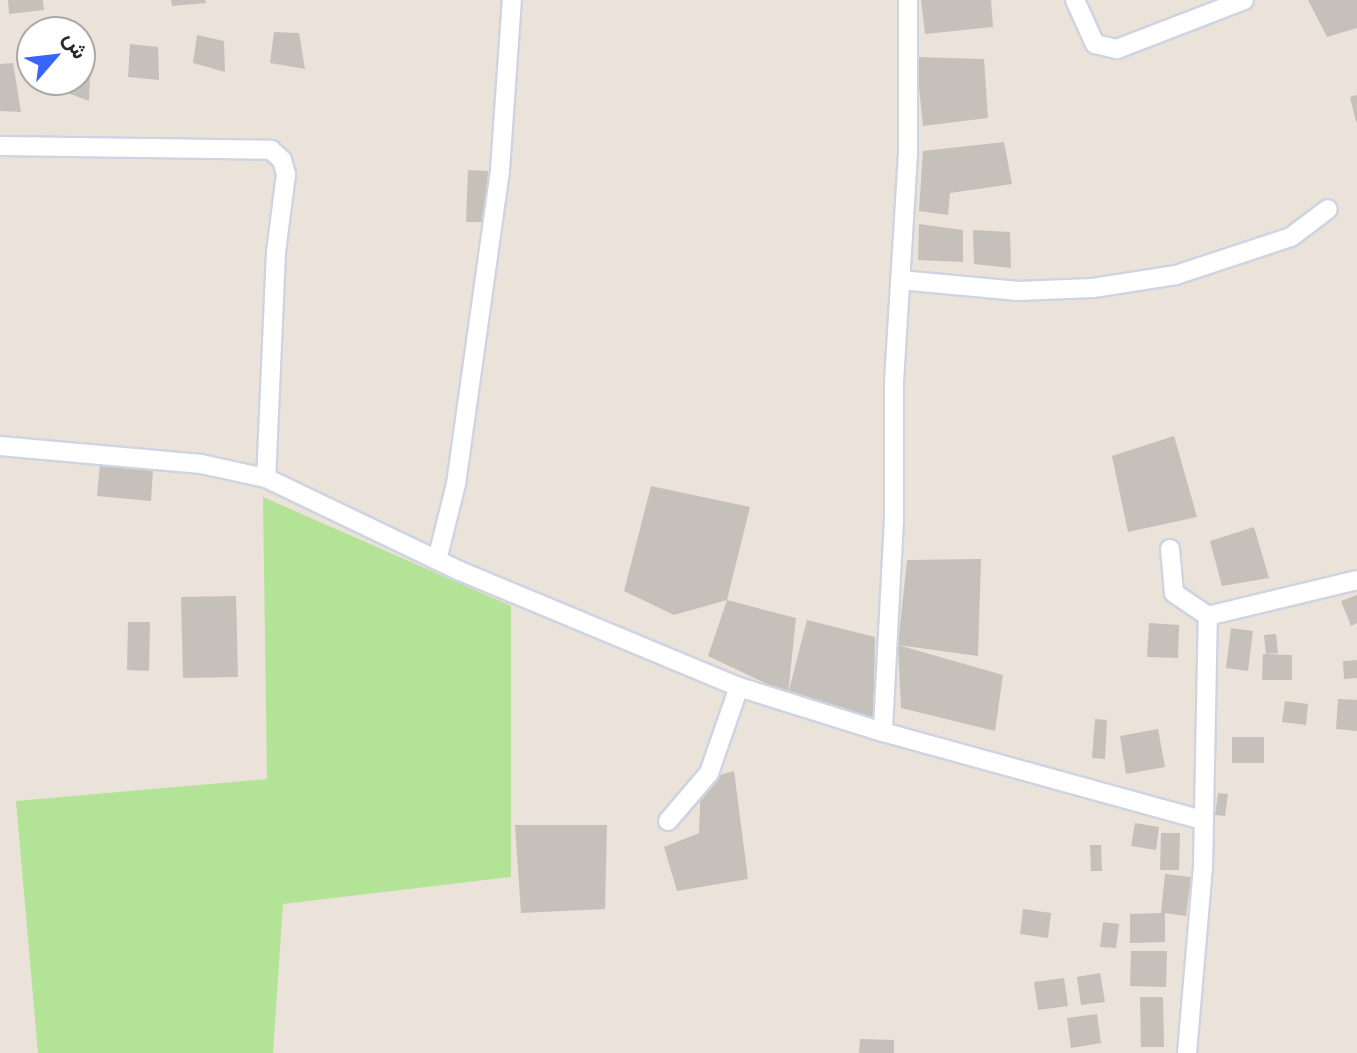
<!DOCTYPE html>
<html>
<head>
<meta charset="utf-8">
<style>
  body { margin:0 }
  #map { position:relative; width:1357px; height:1053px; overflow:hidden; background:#ebe3da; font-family:"Nunito Sans",Vazirmatn,sans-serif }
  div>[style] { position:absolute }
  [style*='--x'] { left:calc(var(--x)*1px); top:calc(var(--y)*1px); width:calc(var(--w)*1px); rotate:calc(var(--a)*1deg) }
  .green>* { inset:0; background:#b3e396 }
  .building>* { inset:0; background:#c6c0ba }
  .roads { filter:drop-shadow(2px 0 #cfd4e2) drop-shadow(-2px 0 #cfd4e2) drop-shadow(0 2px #cfd4e2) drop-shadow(0 -2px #cfd4e2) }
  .street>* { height:18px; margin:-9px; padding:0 9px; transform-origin:9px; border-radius:9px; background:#fff }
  span { translate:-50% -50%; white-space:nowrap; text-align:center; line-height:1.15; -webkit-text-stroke:8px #fff; paint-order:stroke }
  .north { position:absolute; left:16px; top:16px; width:80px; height:80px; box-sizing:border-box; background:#fff; border:2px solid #a9a9a9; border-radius:50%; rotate:62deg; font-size:22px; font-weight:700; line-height:32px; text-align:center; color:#292929 }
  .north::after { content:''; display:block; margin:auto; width:28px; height:36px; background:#3864fa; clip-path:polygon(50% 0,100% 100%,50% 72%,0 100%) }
</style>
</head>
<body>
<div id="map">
  <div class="green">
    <div style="clip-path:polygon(263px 497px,511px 606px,511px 877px,283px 904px,273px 1053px,38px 1053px,16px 801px,267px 779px)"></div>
  </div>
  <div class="building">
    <div style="clip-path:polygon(8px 0,43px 0,44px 10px,9px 14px)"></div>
    <div style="clip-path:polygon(171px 0,205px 0,206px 3px,172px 6px)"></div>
    <div style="clip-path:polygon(921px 0,991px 0,993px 27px,925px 34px)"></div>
    <div style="clip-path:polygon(1308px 0,1357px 0,1357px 28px,1327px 37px)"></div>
    <div style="clip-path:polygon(274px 32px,299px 33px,305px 69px,270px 63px)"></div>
    <div style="clip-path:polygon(197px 35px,224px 41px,225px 72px,193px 63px)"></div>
    <div style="clip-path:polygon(130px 44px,158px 47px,159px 80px,128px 77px)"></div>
    <div style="clip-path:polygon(80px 57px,91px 58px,89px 101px,54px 88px,55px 80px,80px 80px)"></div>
    <div style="clip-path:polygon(916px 57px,984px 59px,988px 118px,923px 126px)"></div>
    <div style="clip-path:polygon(13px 63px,21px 112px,0 111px,0 64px)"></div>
    <div style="clip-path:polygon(1357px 95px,1357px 122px,1356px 122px,1350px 97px)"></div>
    <div style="clip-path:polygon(1004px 142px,1012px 184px,950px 193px,948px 215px,919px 211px,923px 151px)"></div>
    <div style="clip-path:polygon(468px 170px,488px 171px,486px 222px,466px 222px)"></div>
    <div style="clip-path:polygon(919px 224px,963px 230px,963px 262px,918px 260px)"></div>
    <div style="clip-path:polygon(973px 230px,1010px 232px,1011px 268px,974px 264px)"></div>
    <div style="clip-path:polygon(1174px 436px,1197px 517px,1128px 532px,1112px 456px)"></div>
    <div style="clip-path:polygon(100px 464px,153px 469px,151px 501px,97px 496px)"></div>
    <div style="clip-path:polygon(651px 486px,750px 507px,727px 600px,796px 618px,788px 694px,807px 620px,875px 637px,873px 730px,788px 694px,708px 656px,727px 600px,674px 615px,624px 591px)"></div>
    <div style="clip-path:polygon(1254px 527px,1269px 578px,1222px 586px,1210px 541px)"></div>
    <div style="clip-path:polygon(981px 559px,978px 656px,898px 645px,1003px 675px,995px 731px,901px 708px,898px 645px,907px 560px)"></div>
    <div style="clip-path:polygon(1357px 595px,1357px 623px,1351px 626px,1341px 601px)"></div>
    <div style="clip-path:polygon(236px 596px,238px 677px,183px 678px,181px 597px)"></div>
    <div style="clip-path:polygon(128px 622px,150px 622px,149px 671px,127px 670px)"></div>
    <div style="clip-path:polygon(1149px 623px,1179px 625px,1178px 658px,1147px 657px)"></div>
    <div style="clip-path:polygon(1231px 628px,1253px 631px,1248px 671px,1226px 668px)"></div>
    <div style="clip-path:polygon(1276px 634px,1278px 653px,1266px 654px,1264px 635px)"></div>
    <div style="clip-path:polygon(1263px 654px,1292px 655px,1292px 680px,1262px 680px)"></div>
    <div style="clip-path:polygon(1357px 660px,1357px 678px,1344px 679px,1343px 661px)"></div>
    <div style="clip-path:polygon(1338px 699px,1357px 700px,1357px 731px,1336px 729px)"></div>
    <div style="clip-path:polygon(1285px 701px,1308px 704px,1306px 725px,1282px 722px)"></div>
    <div style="clip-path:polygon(1095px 719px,1107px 720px,1105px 759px,1092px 758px)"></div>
    <div style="clip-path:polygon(1158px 729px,1165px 767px,1126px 774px,1120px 736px)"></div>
    <div style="clip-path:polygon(1232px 737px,1264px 737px,1264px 763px,1232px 763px)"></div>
    <div style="clip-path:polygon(734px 771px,748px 879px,677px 891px,664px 847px,699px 833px,701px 780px)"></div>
    <div style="clip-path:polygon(1218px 793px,1228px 794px,1225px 816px,1215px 815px)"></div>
    <div style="clip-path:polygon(1135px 823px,1159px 827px,1156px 850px,1131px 846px)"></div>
    <div style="clip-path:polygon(515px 825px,607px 825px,605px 909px,521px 913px)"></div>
    <div style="clip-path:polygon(1161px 833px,1180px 833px,1179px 870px,1160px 870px)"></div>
    <div style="clip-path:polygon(1090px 845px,1101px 845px,1102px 871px,1091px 871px)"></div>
    <div style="clip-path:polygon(1165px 874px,1191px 877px,1186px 916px,1165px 913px,1165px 942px,1130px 943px,1130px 914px,1161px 913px)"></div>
    <div style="clip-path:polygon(1023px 909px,1051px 913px,1048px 938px,1020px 934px)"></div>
    <div style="clip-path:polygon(1103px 922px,1119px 924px,1116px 948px,1100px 947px)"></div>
    <div style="clip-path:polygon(1131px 951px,1167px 951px,1166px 987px,1130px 986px)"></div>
    <div style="clip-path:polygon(1100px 973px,1105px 1002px,1081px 1005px,1077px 977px)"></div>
    <div style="clip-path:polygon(1064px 978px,1068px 1006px,1038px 1010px,1034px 982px)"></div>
    <div style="clip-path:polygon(1140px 997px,1163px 997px,1164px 1047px,1141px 1047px)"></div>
    <div style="clip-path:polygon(1097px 1014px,1101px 1043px,1071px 1048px,1067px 1018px)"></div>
    <div style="clip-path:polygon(860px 1039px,894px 1040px,894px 1053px,859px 1053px)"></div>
  </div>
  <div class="roads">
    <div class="street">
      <div style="--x:908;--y:0;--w:153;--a:90"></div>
      <div style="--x:908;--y:153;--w:229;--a:93.5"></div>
      <div style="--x:894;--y:382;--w:137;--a:90"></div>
      <div style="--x:894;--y:519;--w:213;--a:93"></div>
      <div style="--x:883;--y:732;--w:332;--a:15.4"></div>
      <div style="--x:1075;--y:0;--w:48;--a:65.6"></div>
      <div style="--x:1095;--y:44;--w:23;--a:13"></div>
      <div style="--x:1117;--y:49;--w:136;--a:-21.1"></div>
      <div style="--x:1;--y:146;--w:270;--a:0.8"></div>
      <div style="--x:271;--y:150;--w:15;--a:42"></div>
      <div style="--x:282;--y:160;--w:15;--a:74"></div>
      <div style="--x:286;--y:174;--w:79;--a:97.3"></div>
      <div style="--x:276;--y:252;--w:226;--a:92.5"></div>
      <div style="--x:900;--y:280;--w:119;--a:5.3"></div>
      <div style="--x:1018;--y:291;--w:75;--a:-2.3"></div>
      <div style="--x:1093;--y:288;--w:84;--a:-8.9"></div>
      <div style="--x:1176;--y:275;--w:121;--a:-18.3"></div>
      <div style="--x:1291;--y:237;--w:46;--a:-37.1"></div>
      <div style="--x:0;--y:446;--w:202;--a:5.1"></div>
      <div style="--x:201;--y:464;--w:66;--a:12.2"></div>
      <div style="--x:266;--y:478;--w:215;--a:25.6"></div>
      <div style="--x:460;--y:571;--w:302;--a:22.6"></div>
      <div style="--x:739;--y:687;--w:151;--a:17.4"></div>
      <div style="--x:1170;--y:549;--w:44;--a:84.8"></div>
      <div style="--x:1174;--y:593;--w:41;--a:34.1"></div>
      <div style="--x:437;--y:560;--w:78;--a:-76"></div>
      <div style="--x:456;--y:484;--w:317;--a:-82"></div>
      <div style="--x:500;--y:170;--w:170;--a:-86"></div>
      <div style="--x:668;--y:821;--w:63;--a:-49.5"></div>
      <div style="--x:709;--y:773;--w:91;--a:-70.8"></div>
      <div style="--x:1187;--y:1053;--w:187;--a:-85.1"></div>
      <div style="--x:1203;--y:867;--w:251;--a:-88.9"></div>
      <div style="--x:1208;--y:616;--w:153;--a:-13.6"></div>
    </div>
  </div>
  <div class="north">ش</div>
</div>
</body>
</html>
